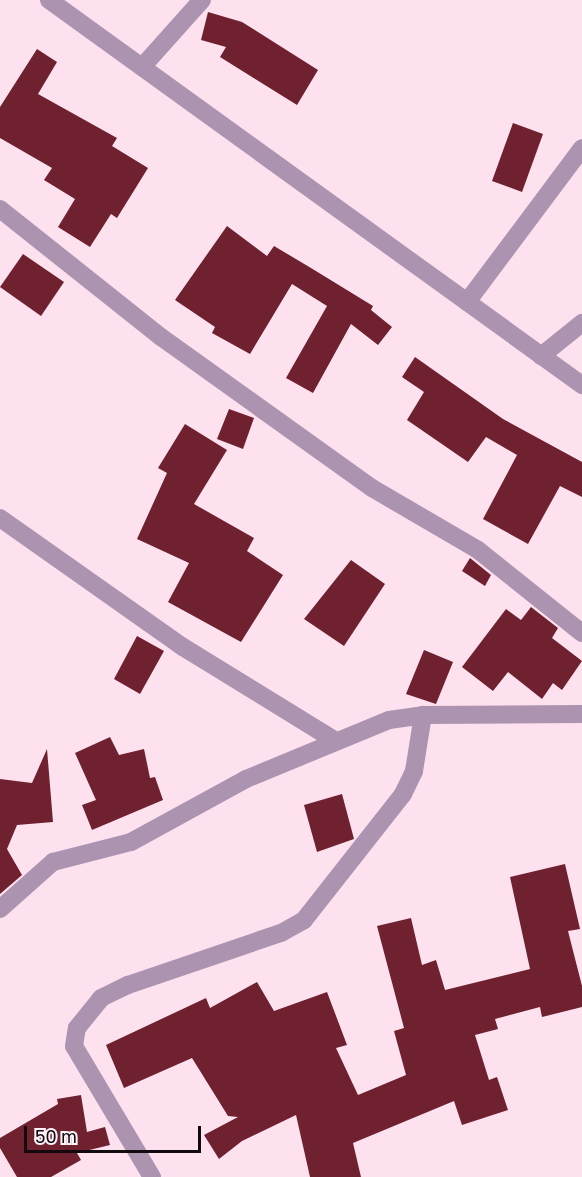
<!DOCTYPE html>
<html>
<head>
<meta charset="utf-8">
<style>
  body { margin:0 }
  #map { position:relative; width:582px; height:1177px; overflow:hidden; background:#fde1ee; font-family:"Golos Text",sans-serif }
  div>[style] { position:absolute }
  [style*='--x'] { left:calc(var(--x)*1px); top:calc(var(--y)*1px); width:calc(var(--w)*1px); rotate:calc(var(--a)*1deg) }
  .building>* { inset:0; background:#6f2130 }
  .minor>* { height:18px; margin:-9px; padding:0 9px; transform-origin:9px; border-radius:9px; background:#ac93b0 }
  span { translate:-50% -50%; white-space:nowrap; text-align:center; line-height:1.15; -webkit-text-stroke:6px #fff4f9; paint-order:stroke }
  .scale { position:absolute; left:24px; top:1126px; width:177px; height:27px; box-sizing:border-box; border:3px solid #130a0f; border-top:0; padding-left:8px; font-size:18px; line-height:21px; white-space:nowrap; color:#130a0f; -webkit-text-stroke:4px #fff4f9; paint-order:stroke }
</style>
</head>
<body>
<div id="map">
  <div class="building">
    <div style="clip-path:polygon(208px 12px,242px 22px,318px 70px,297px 105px,220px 57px,226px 47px,201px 40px)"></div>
    <div style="clip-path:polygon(37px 49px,57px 62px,38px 94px,117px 138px,112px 146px,148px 168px,117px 218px,111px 214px,90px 247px,58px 227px,75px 199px,44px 180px,52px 168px,0 138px,0 107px)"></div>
    <div style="clip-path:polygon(513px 123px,543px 134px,522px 192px,492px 181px)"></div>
    <div style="clip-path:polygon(227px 226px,267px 256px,274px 246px,311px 268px,373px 306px,371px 310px,392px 327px,378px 345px,351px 324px,313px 393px,286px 378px,327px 306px,292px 284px,250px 354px,212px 333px,215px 327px,175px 300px)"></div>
    <div style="clip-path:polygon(23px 254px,64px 282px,41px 316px,0 287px)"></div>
    <div style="clip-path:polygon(415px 357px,503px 419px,582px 462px,582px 497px,560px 486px,528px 544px,483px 519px,517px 455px,486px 437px,468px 462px,407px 420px,424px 392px,402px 377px)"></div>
    <div style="clip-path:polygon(229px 409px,254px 418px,243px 449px,217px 439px)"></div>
    <div style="clip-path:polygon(185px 424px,227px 450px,194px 504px,254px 538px,247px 551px,283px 575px,241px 642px,168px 602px,189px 563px,137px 539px,167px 473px,158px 468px)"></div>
    <div style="clip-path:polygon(470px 558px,491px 575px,485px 586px,462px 571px)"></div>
    <div style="clip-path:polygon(351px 560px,385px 584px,344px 646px,304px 619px)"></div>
    <div style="clip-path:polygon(531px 607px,558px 628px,552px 638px,582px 661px,562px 690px,553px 683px,542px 699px,508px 672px,493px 691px,462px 667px,506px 609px,521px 620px)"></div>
    <div style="clip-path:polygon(137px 636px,164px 651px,140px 694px,114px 679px)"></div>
    <div style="clip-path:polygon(424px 650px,453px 662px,436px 704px,406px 694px)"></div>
    <div style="clip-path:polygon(110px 737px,119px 755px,144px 749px,150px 778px,155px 777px,163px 800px,92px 830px,82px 805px,96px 800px,75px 753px)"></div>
    <div style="clip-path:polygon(47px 749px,53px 822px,17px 825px,7px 849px,22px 875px,0 894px,0 779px,32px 783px)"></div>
    <div style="clip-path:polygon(342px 794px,354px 839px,317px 852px,304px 805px)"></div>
    <div style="clip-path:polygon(565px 864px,580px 929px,568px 931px,582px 986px,582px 1007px,542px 1017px,540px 1007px,495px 1019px,498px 1029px,475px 1035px,489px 1080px,497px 1077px,508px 1110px,462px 1125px,454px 1101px,353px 1143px,361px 1177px,310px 1177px,296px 1115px,242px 1141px,219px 1159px,204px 1135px,238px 1117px,228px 1116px,192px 1058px,124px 1088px,106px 1045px,206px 998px,210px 1008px,257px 982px,274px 1011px,327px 992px,347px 1045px,336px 1048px,358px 1095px,406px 1075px,394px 1031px,404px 1028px,377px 926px,411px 918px,422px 965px,436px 960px,445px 990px,530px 969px,510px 877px)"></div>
    <div style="clip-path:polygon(81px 1095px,87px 1132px,105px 1127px,110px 1145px,77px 1153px,81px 1160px,51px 1177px,17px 1177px,0 1148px,0 1138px,58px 1104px,57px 1099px)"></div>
  </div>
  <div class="minor">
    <div style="--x:49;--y:0;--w:658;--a:35.84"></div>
    <div style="--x:142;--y:67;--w:90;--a:-48.2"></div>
    <div style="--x:0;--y:209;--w:206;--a:38.5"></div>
    <div style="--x:161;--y:337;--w:259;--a:35.6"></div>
    <div style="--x:372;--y:488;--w:123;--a:30.3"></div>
    <div style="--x:478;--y:550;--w:133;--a:38.6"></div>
    <div style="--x:467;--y:302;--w:192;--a:-53.2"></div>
    <div style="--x:541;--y:356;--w:53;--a:-38.8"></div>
    <div style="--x:0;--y:518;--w:224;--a:35.2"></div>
    <div style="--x:183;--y:647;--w:177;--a:31.6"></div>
    <div style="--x:0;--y:909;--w:71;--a:-41.6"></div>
    <div style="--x:53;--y:862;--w:81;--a:-14.4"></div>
    <div style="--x:131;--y:842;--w:131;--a:-28.7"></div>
    <div style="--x:246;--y:779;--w:155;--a:-22.4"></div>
    <div style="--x:389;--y:720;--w:34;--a:-8"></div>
    <div style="--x:423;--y:715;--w:159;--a:-0.4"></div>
    <div style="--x:152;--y:1177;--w:152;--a:-120.8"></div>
    <div style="--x:74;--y:1046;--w:18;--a:-81"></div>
    <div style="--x:77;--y:1028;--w:38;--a:-51"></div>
    <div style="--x:101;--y:998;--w:30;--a:-26"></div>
    <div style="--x:128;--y:985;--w:162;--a:-18.8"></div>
    <div style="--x:281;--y:933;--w:26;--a:-29"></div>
    <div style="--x:304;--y:920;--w:160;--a:-51.8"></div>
    <div style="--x:403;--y:794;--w:25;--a:-64"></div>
    <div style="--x:414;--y:771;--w:57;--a:-80.9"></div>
  </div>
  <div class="scale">50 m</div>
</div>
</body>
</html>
